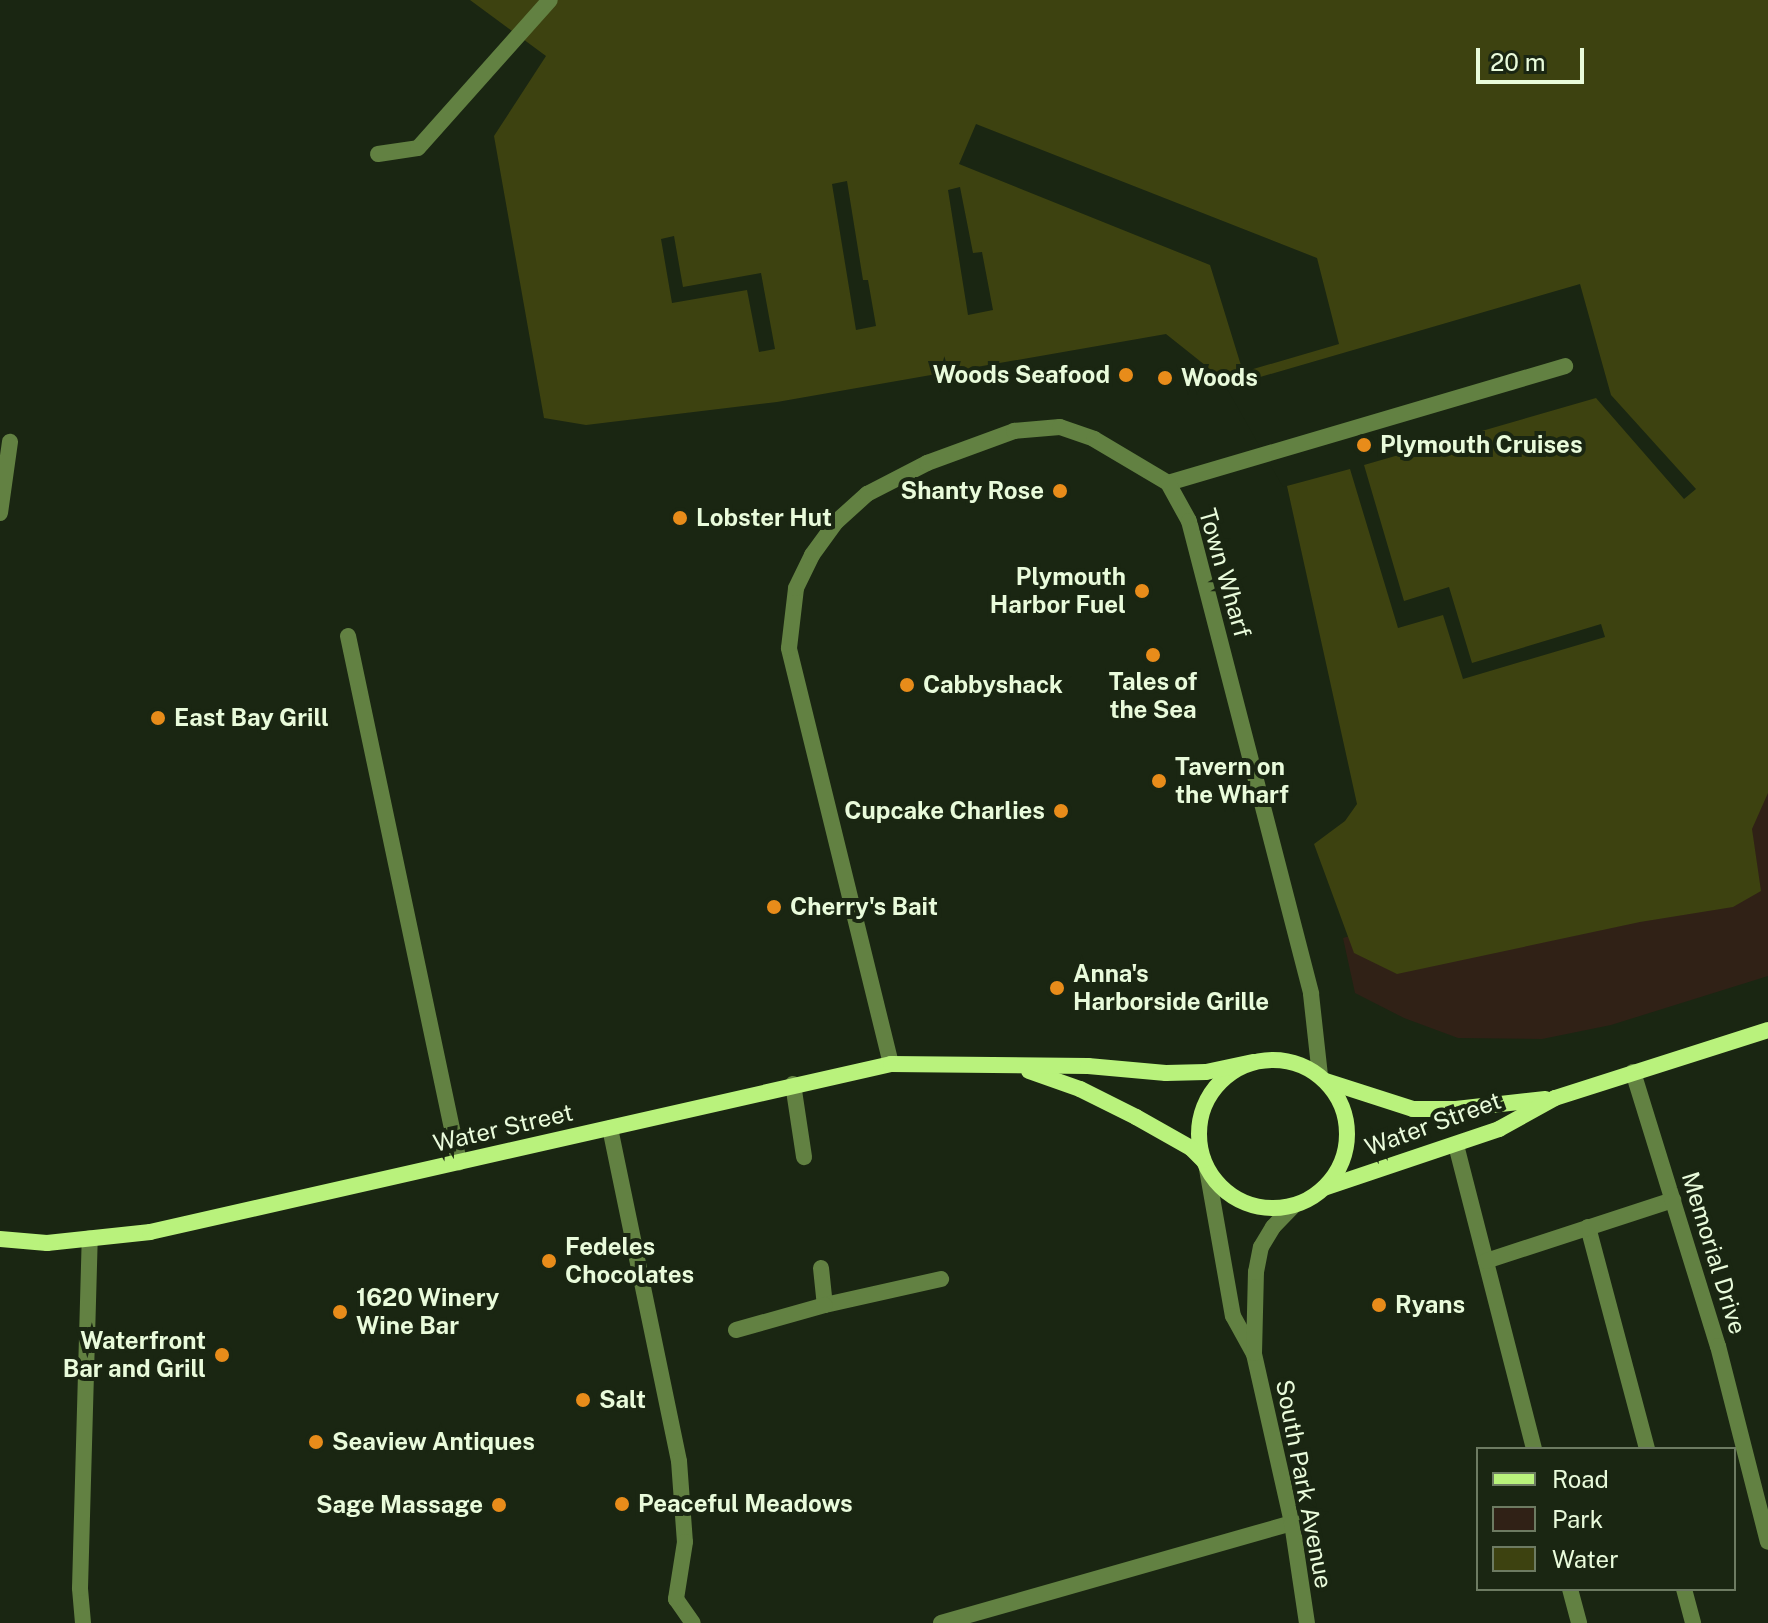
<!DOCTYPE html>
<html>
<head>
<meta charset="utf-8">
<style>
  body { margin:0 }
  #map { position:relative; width:1768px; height:1623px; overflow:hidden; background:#1a2612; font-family:"Public Sans",sans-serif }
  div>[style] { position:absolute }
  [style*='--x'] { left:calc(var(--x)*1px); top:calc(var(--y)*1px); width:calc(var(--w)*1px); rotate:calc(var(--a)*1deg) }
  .green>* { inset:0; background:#302116 }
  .water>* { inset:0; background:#3d4210 }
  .pier>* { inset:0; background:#1a2612 }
  .service>* { height:16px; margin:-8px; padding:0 8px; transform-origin:8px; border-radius:8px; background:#628142 }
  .minor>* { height:16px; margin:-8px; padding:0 8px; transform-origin:8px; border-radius:8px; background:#628142 }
  .tertiary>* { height:16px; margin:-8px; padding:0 8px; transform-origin:8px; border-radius:8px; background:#628142 }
  .secondary>* { height:16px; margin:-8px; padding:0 8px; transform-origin:8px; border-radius:8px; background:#b9f27c }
  .secondary>.ring { margin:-8px; padding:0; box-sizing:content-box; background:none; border:16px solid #b9f27c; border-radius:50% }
  .dots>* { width:22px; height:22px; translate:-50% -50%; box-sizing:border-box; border:4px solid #1a2612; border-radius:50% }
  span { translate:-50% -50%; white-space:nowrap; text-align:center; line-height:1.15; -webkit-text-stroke:8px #1a2612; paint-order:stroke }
  .poi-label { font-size:24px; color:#e9fbdb; font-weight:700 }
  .right { translate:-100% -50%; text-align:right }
  .left { translate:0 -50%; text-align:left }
  .street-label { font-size:24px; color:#e9fbdb }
  .legend { position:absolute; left:1476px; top:1447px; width:260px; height:144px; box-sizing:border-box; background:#1a2612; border:2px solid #6d7b62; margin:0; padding:10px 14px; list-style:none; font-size:24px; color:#e9fbdb }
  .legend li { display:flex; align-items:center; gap:16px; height:40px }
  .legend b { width:40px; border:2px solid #6d7b62 }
  .scale { position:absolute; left:1476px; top:48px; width:108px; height:36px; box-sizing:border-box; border:4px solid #e9fbdb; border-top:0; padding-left:10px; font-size:24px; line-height:28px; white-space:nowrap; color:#e9fbdb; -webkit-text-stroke:6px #1a2612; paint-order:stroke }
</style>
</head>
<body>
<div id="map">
  <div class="green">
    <div style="clip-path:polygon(1768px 726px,1768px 976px,1611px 1025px,1542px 1039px,1458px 1038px,1404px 1018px,1355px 993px,1343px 938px,1429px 912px)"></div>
  </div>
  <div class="water">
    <div style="clip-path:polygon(470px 0,1768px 0,1768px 793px,1752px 829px,1761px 891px,1733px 907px,1640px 922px,1397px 974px,1354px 953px,1314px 844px,1345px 821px,1357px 804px,1287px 486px,1230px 385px,1166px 334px,777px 402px,586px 425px,544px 418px,494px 136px,546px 56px)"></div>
  </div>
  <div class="pier">
    <div style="clip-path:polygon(976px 124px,1317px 258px,1339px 344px,1243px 372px,1210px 265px,959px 164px)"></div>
    <div style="clip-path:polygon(847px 181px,863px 280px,868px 280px,876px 326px,856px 330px,832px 184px)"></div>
    <div style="clip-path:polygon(960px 187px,973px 253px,982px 252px,993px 310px,968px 315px,948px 190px)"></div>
    <div style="clip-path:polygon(674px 236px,683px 287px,761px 273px,775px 349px,759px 352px,747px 290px,672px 303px,661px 239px)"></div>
    <div style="clip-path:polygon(1580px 284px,1611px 395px,1696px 489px,1684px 499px,1596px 398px,1364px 465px,1404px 601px,1449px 587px,1472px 663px,1601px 624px,1605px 637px,1463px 679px,1443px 615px,1398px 628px,1350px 469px,1283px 487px,1226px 387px)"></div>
  </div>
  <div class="service">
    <div style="--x:378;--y:154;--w:40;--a:-8.5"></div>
    <div style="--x:418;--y:148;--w:198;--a:-48.3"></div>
    <div style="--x:1168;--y:483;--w:414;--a:-16.4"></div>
    <div style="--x:0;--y:513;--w:72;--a:-82"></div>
    <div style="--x:348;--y:636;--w:538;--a:78.08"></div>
    <div style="--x:793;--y:1084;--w:74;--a:81.4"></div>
    <div style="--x:1456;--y:1145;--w:314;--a:75.6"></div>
    <div style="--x:1588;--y:1227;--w:230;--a:75.1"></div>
    <div style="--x:1486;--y:1261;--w:197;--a:-18.1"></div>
    <div style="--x:821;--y:1268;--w:37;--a:84"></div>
    <div style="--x:825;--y:1305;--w:119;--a:-12.6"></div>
    <div style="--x:736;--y:1330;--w:92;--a:-15.7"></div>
    <div style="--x:1570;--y:1589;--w:35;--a:75"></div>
    <div style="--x:1684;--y:1589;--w:35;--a:75"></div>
    <div style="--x:676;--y:1599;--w:29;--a:55"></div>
    <div style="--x:83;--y:1623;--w:35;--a:-95"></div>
    <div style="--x:80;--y:1588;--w:350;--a:-88.4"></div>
    <div style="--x:941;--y:1623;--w:365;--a:-15.9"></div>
  </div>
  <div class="minor">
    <div style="--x:1633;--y:1072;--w:287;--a:72.8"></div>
    <div style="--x:1718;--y:1346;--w:202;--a:75.7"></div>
    <div style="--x:610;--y:1128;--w:340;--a:78.3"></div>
    <div style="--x:679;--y:1461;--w:81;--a:85.8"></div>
    <div style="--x:685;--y:1542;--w:58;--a:99"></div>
  </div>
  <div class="tertiary">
    <div style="--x:891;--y:1064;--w:428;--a:-103.8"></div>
    <div style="--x:789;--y:648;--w:60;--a:-83.3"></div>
    <div style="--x:796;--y:588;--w:37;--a:-64"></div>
    <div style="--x:812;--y:555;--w:41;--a:-54"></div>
    <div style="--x:836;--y:522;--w:42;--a:-42.1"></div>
    <div style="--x:867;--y:494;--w:68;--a:-27.3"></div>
    <div style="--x:927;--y:463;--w:93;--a:-20.2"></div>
    <div style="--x:1014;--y:431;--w:46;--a:-5"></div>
    <div style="--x:1060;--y:427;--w:36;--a:19"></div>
    <div style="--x:1094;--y:439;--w:86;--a:30.7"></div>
    <div style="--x:1168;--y:483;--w:43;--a:61.1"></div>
    <div style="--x:1189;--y:521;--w:488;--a:75.5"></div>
    <div style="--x:1311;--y:994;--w:82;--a:83.7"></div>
    <div style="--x:1207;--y:1169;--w:149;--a:80"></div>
    <div style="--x:1233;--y:1316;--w:43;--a:61.1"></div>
    <div style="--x:1254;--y:1354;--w:173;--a:77.3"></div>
    <div style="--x:1292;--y:1523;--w:101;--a:81.5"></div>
    <div style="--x:1254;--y:1353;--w:81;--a:-88.6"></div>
    <div style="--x:1256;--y:1272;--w:25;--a:-79"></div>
    <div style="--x:1261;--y:1247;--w:23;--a:-59"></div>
    <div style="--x:1273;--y:1227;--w:29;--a:-46"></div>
  </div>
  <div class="secondary">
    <div class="ring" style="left:1199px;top:1060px;width:132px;height:132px"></div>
    <div style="--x:1029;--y:1071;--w:54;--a:19.4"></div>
    <div style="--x:1080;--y:1089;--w:63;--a:26.6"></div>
    <div style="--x:1136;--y:1117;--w:63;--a:29.4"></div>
    <div style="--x:1191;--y:1148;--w:17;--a:45"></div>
    <div style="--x:1326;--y:1081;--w:91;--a:17.8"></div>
    <div style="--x:1413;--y:1109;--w:43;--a:0"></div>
    <div style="--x:1456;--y:1109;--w:90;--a:-6.4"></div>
    <div style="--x:1324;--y:1188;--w:185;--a:-18.6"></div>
    <div style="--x:1499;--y:1129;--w:64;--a:-29"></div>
    <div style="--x:1555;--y:1098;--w:224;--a:-17.7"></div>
    <div style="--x:0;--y:1239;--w:47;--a:4.9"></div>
    <div style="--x:47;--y:1243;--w:104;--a:-6.1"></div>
    <div style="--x:150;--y:1232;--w:760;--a:-12.77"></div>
    <div style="--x:891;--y:1064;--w:197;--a:0.6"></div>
    <div style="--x:1088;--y:1066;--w:78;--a:5.1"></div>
    <div style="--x:1166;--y:1073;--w:40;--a:-1.4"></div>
    <div style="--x:1206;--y:1072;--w:48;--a:-12"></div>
  </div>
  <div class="dots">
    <div style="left:1126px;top:375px;background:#e88c1a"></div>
    <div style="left:1165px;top:378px;background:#e88c1a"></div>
    <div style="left:1364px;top:445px;background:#e88c1a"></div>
    <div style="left:1060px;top:491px;background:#e88c1a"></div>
    <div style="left:680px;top:518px;background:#e88c1a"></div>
    <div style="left:1142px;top:591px;background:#e88c1a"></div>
    <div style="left:1153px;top:655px;background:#e88c1a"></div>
    <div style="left:907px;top:685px;background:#e88c1a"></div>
    <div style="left:158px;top:718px;background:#e88c1a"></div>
    <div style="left:1159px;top:781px;background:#e88c1a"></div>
    <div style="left:1061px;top:811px;background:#e88c1a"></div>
    <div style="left:774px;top:907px;background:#e88c1a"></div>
    <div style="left:1057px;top:988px;background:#e88c1a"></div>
    <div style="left:549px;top:1261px;background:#e88c1a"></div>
    <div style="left:1379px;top:1305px;background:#e88c1a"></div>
    <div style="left:340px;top:1312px;background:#e88c1a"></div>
    <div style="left:222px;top:1355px;background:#e88c1a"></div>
    <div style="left:583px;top:1400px;background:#e88c1a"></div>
    <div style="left:316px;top:1442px;background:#e88c1a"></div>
    <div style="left:622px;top:1504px;background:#e88c1a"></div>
    <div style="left:499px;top:1505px;background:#e88c1a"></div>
  </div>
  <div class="poi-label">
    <span class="right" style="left:1110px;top:375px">Woods Seafood</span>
    <span class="left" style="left:1181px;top:378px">Woods</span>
    <span class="left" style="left:1380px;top:445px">Plymouth Cruises</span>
    <span class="right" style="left:1044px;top:491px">Shanty Rose</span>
    <span class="left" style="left:696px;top:518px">Lobster Hut</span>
    <span class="right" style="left:1126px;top:591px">Plymouth<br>Harbor Fuel</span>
    <span style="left:1153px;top:696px">Tales of<br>the Sea</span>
    <span class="left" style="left:923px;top:685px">Cabbyshack</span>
    <span class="left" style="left:174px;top:718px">East Bay Grill</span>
    <span class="left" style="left:1175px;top:781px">Tavern on<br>the Wharf</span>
    <span class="right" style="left:1045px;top:811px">Cupcake Charlies</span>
    <span class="left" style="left:790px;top:907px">Cherry's Bait</span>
    <span class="left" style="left:1073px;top:988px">Anna's<br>Harborside Grille</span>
    <span class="left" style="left:565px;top:1261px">Fedeles<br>Chocolates</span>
    <span class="left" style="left:356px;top:1312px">1620 Winery<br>Wine Bar</span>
    <span class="left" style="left:1395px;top:1305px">Ryans</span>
    <span class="right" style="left:206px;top:1355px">Waterfront<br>Bar and Grill</span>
    <span class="left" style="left:599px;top:1400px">Salt</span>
    <span class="left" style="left:332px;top:1442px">Seaview Antiques</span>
    <span class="left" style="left:638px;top:1504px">Peaceful Meadows</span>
    <span class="right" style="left:483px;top:1505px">Sage Massage</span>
  </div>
  <div class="street-label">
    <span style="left:1225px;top:573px;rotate:74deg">Town Wharf</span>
    <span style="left:1433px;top:1124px;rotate:-20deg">Water Street</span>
    <span style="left:503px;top:1128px;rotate:-13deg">Water Street</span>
    <span style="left:1714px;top:1253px;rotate:73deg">Memorial Drive</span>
    <span style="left:1304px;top:1484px;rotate:79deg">South Park Avenue</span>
  </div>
  <ul class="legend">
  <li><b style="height:10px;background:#b9f27c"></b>Road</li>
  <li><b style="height:22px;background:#302116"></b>Park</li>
  <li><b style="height:22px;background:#3d4210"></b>Water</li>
  </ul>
  <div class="scale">20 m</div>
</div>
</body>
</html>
